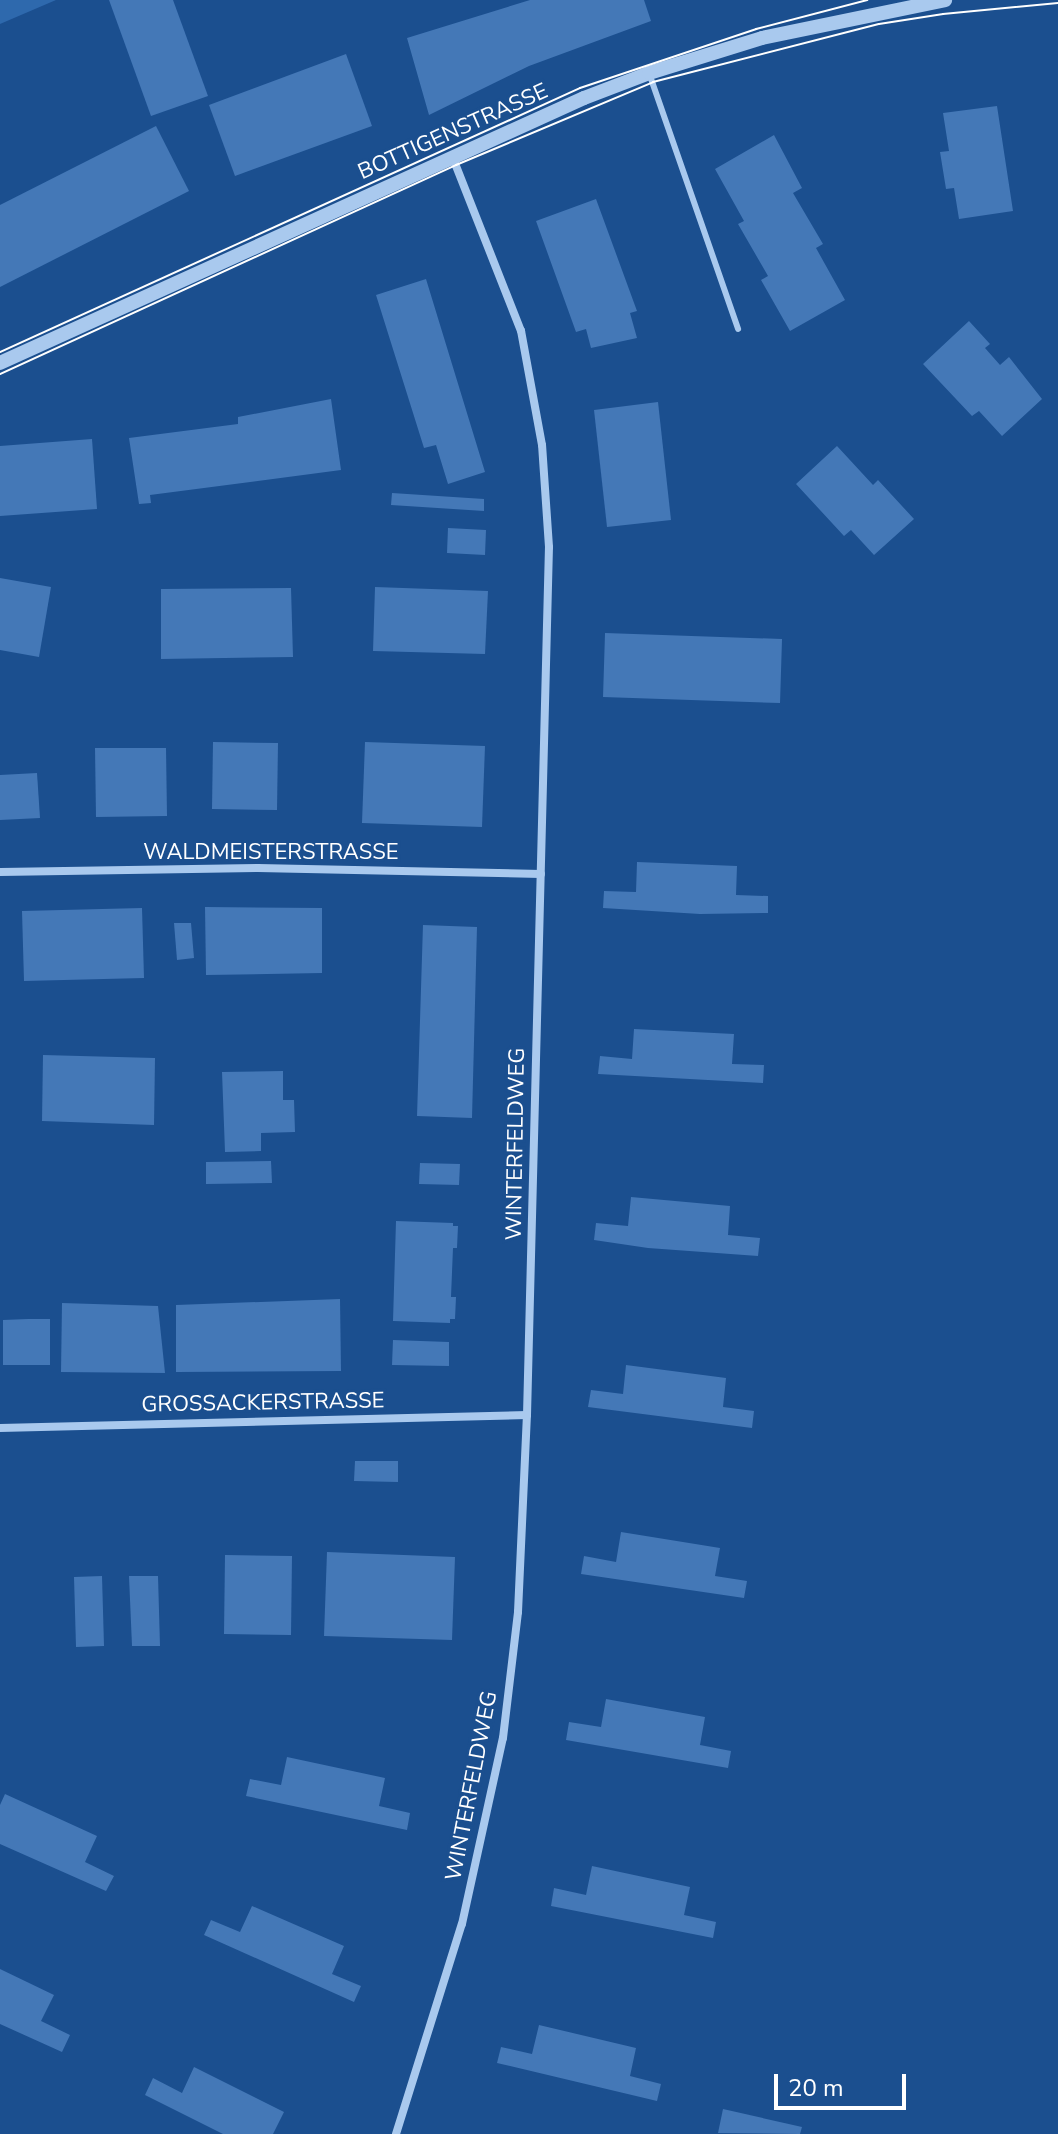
<!DOCTYPE html>
<html>
<head>
<meta charset="utf-8">
<style>
  body { margin:0 }
  #map { position:relative; width:1058px; height:2134px; overflow:hidden; background:#1b4f8f; font-family:"Nunito Sans",sans-serif }
  div>[style] { position:absolute }
  [style*='--x'] { left:calc(var(--x)*1px); top:calc(var(--y)*1px); width:calc(var(--w)*1px); rotate:calc(var(--a)*1deg) }
  .green>* { inset:0; background:#2e69ad }
  .building>* { inset:0; background:#4478b7 }
  .service>* { height:6px; margin:-3px; padding:0 3px; transform-origin:3px; border-radius:3px; background:#a9c9ee }
  .minor>* { height:8px; margin:-4px; padding:0 4px; transform-origin:4px; border-radius:4px; background:#a9c9ee }
  .tertiary>* { height:14px; margin:-7px; padding:0 7px; transform-origin:7px; border-radius:7px; background:#a9c9ee }
  .tram>* { height:2px; margin:-1px; padding:0 1px; transform-origin:1px; border-radius:1px; background:#fff }
  span { translate:-50% -50%; white-space:nowrap; text-align:center; line-height:1.15; -webkit-text-stroke:6px #1b4f8f; paint-order:stroke }
  .street-label { font-size:22px; color:#fff }
  .scale { position:absolute; left:774px; top:2074px; width:132px; height:36px; box-sizing:border-box; border:4px solid #fff; border-top:0; padding-left:10px; font-size:24px; line-height:28px; white-space:nowrap; color:#fff; -webkit-text-stroke:6px #1b4f8f; paint-order:stroke }
</style>
</head>
<body>
<div id="map">
  <div class="green">
    <div style="clip-path:polygon(0 0,56px 0,0 24px)"></div>
  </div>
  <div class="building">
    <div style="clip-path:polygon(109px 0,173px 0,208px 96px,151px 116px)"></div>
    <div style="clip-path:polygon(530px 0,644px 0,651px 21px,529px 66px,429px 115px,407px 38px)"></div>
    <div style="clip-path:polygon(346px 54px,372px 126px,235px 176px,209px 105px)"></div>
    <div style="clip-path:polygon(997px 106px,1013px 211px,959px 219px,954px 188px,946px 189px,940px 152px,949px 151px,943px 113px)"></div>
    <div style="clip-path:polygon(156px 126px,189px 191px,0 287px,0 205px)"></div>
    <div style="clip-path:polygon(774px 135px,802px 188px,793px 193px,823px 244px,816px 248px,845px 300px,790px 331px,761px 280px,768px 276px,738px 224px,744px 221px,715px 169px)"></div>
    <div style="clip-path:polygon(596px 199px,637px 311px,630px 313px,637px 338px,591px 348px,586px 329px,576px 332px,536px 221px)"></div>
    <div style="clip-path:polygon(426px 279px,485px 472px,448px 484px,436px 445px,424px 448px,376px 295px)"></div>
    <div style="clip-path:polygon(969px 321px,990px 344px,985px 348px,1000px 365px,1009px 357px,1042px 399px,1002px 436px,979px 411px,972px 416px,923px 364px)"></div>
    <div style="clip-path:polygon(331px 399px,341px 470px,150px 495px,151px 503px,139px 504px,129px 438px,238px 424px,238px 417px)"></div>
    <div style="clip-path:polygon(658px 402px,671px 520px,607px 527px,594px 410px)"></div>
    <div style="clip-path:polygon(92px 439px,97px 509px,0 516px,0 446px)"></div>
    <div style="clip-path:polygon(837px 446px,873px 485px,878px 480px,914px 519px,874px 555px,851px 530px,844px 536px,796px 484px)"></div>
    <div style="clip-path:polygon(392px 493px,484px 499px,484px 511px,391px 505px)"></div>
    <div style="clip-path:polygon(448px 528px,486px 530px,485px 555px,447px 553px)"></div>
    <div style="clip-path:polygon(0 578px,51px 587px,39px 657px,0 650px)"></div>
    <div style="clip-path:polygon(375px 587px,488px 591px,485px 654px,373px 651px)"></div>
    <div style="clip-path:polygon(291px 588px,293px 657px,161px 659px,161px 589px)"></div>
    <div style="clip-path:polygon(605px 633px,782px 639px,780px 703px,603px 697px)"></div>
    <div style="clip-path:polygon(213px 742px,278px 743px,277px 810px,212px 809px)"></div>
    <div style="clip-path:polygon(365px 742px,485px 746px,482px 827px,362px 823px)"></div>
    <div style="clip-path:polygon(95px 748px,166px 748px,167px 816px,96px 817px)"></div>
    <div style="clip-path:polygon(37px 773px,40px 818px,0 820px,0 775px)"></div>
    <div style="clip-path:polygon(637px 862px,737px 866px,736px 895px,768px 896px,768px 913px,700px 914px,603px 908px,604px 891px,636px 892px)"></div>
    <div style="clip-path:polygon(205px 907px,322px 908px,322px 973px,206px 975px)"></div>
    <div style="clip-path:polygon(142px 908px,144px 978px,24px 981px,22px 911px)"></div>
    <div style="clip-path:polygon(174px 923px,191px 923px,194px 958px,177px 960px)"></div>
    <div style="clip-path:polygon(423px 925px,477px 927px,472px 1118px,417px 1116px)"></div>
    <div style="clip-path:polygon(634px 1029px,734px 1034px,732px 1064px,764px 1065px,763px 1083px,598px 1074px,600px 1056px,632px 1059px)"></div>
    <div style="clip-path:polygon(43px 1055px,155px 1058px,154px 1125px,42px 1121px)"></div>
    <div style="clip-path:polygon(283px 1071px,283px 1100px,294px 1100px,295px 1132px,261px 1133px,261px 1151px,225px 1152px,222px 1072px)"></div>
    <div style="clip-path:polygon(271px 1161px,272px 1183px,206px 1184px,206px 1162px)"></div>
    <div style="clip-path:polygon(420px 1163px,460px 1164px,459px 1185px,419px 1184px)"></div>
    <div style="clip-path:polygon(631px 1197px,730px 1206px,728px 1235px,760px 1238px,758px 1256px,648px 1248px,594px 1240px,596px 1223px,628px 1226px)"></div>
    <div style="clip-path:polygon(396px 1221px,453px 1223px,453px 1226px,458px 1226px,457px 1248px,453px 1248px,451px 1297px,456px 1297px,455px 1319px,450px 1319px,450px 1323px,393px 1321px)"></div>
    <div style="clip-path:polygon(340px 1299px,341px 1371px,176px 1372px,176px 1305px)"></div>
    <div style="clip-path:polygon(62px 1303px,158px 1306px,165px 1373px,61px 1372px)"></div>
    <div style="clip-path:polygon(28px 1319px,50px 1319px,50px 1365px,3px 1365px,3px 1320px)"></div>
    <div style="clip-path:polygon(393px 1340px,449px 1342px,449px 1366px,392px 1365px)"></div>
    <div style="clip-path:polygon(626px 1365px,726px 1378px,723px 1407px,754px 1411px,752px 1428px,588px 1407px,591px 1390px,623px 1394px)"></div>
    <div style="clip-path:polygon(355px 1461px,398px 1461px,398px 1482px,354px 1481px)"></div>
    <div style="clip-path:polygon(621px 1532px,720px 1548px,715px 1576px,747px 1581px,744px 1598px,581px 1574px,584px 1556px,616px 1562px)"></div>
    <div style="clip-path:polygon(327px 1552px,455px 1557px,452px 1640px,324px 1636px)"></div>
    <div style="clip-path:polygon(225px 1555px,292px 1556px,291px 1635px,224px 1634px)"></div>
    <div style="clip-path:polygon(102px 1576px,104px 1646px,76px 1647px,74px 1577px)"></div>
    <div style="clip-path:polygon(129px 1576px,158px 1576px,160px 1646px,132px 1646px)"></div>
    <div style="clip-path:polygon(606px 1699px,705px 1717px,700px 1745px,731px 1751px,728px 1768px,566px 1740px,569px 1722px,601px 1727px)"></div>
    <div style="clip-path:polygon(287px 1757px,385px 1778px,379px 1806px,410px 1813px,407px 1830px,246px 1796px,250px 1779px,281px 1785px)"></div>
    <div style="clip-path:polygon(5px 1794px,97px 1836px,85px 1862px,114px 1876px,106px 1891px,0 1844px,0 1805px)"></div>
    <div style="clip-path:polygon(592px 1866px,690px 1887px,684px 1915px,716px 1922px,713px 1938px,551px 1906px,554px 1888px,586px 1895px)"></div>
    <div style="clip-path:polygon(252px 1906px,344px 1946px,332px 1974px,361px 1986px,354px 2002px,204px 1935px,211px 1920px,240px 1932px)"></div>
    <div style="clip-path:polygon(0 1969px,54px 1995px,41px 2021px,70px 2035px,62px 2052px,0 2024px)"></div>
    <div style="clip-path:polygon(539px 2025px,636px 2048px,630px 2076px,661px 2084px,657px 2101px,497px 2063px,501px 2047px,532px 2054px)"></div>
    <div style="clip-path:polygon(194px 2067px,284px 2112px,273px 2134px,223px 2134px,145px 2095px,153px 2078px,182px 2093px)"></div>
    <div style="clip-path:polygon(723px 2109px,802px 2127px,800px 2134px,718px 2133px)"></div>
  </div>
  <div class="service">
    <div style="--x:649;--y:73;--w:271;--a:70.8"></div>
  </div>
  <div class="minor">
    <div style="--x:0;--y:872;--w:258;--a:-0.9"></div>
    <div style="--x:258;--y:868;--w:283;--a:1.2"></div>
    <div style="--x:0;--y:1428;--w:527;--a:-1.41"></div>
    <div style="--x:396;--y:2134;--w:220;--a:-72.6"></div>
    <div style="--x:462;--y:1924;--w:190;--a:-77.6"></div>
    <div style="--x:503;--y:1738;--w:127;--a:-83.2"></div>
    <div style="--x:518;--y:1612;--w:197;--a:-87.4"></div>
    <div style="--x:527;--y:1415;--w:868;--a:-88.55"></div>
    <div style="--x:549;--y:547;--w:102;--a:-93.9"></div>
    <div style="--x:542;--y:445;--w:116;--a:-100.4"></div>
    <div style="--x:521;--y:331;--w:188;--a:-111.5"></div>
  </div>
  <div class="tertiary">
    <div style="--x:0;--y:363;--w:641;--a:-24.41"></div>
    <div style="--x:584;--y:98;--w:70;--a:-21"></div>
    <div style="--x:649;--y:73;--w:118;--a:-17.2"></div>
    <div style="--x:762;--y:38;--w:187;--a:-11.7"></div>
  </div>
  <div class="tram">
    <div style="--x:0;--y:352;--w:637;--a:-24.47"></div>
    <div style="--x:580;--y:88;--w:186;--a:-18.5"></div>
    <div style="--x:756;--y:29;--w:115;--a:-14.6"></div>
    <div style="--x:0;--y:374;--w:502;--a:-24.62"></div>
    <div style="--x:456;--y:165;--w:214;--a:-22.8"></div>
    <div style="--x:653;--y:82;--w:233;--a:-14.4"></div>
    <div style="--x:879;--y:24;--w:65;--a:-8.9"></div>
    <div style="--x:943;--y:14;--w:116;--a:-5.5"></div>
  </div>
  <div class="street-label">
    <span style="left:453px;top:132px;rotate:-24deg">BOTTIGENSTRASSE</span>
    <span style="left:271px;top:853px">WALDMEISTERSTRASSE</span>
    <span style="left:516px;top:1144px;rotate:-89deg">WINTERFELDWEG</span>
    <span style="left:263px;top:1403px;rotate:-1deg">GROSSACKERSTRASSE</span>
    <span style="left:472px;top:1786px;rotate:-79deg">WINTERFELDWEG</span>
  </div>
  <div class="scale">20 m</div>
</div>
</body>
</html>
